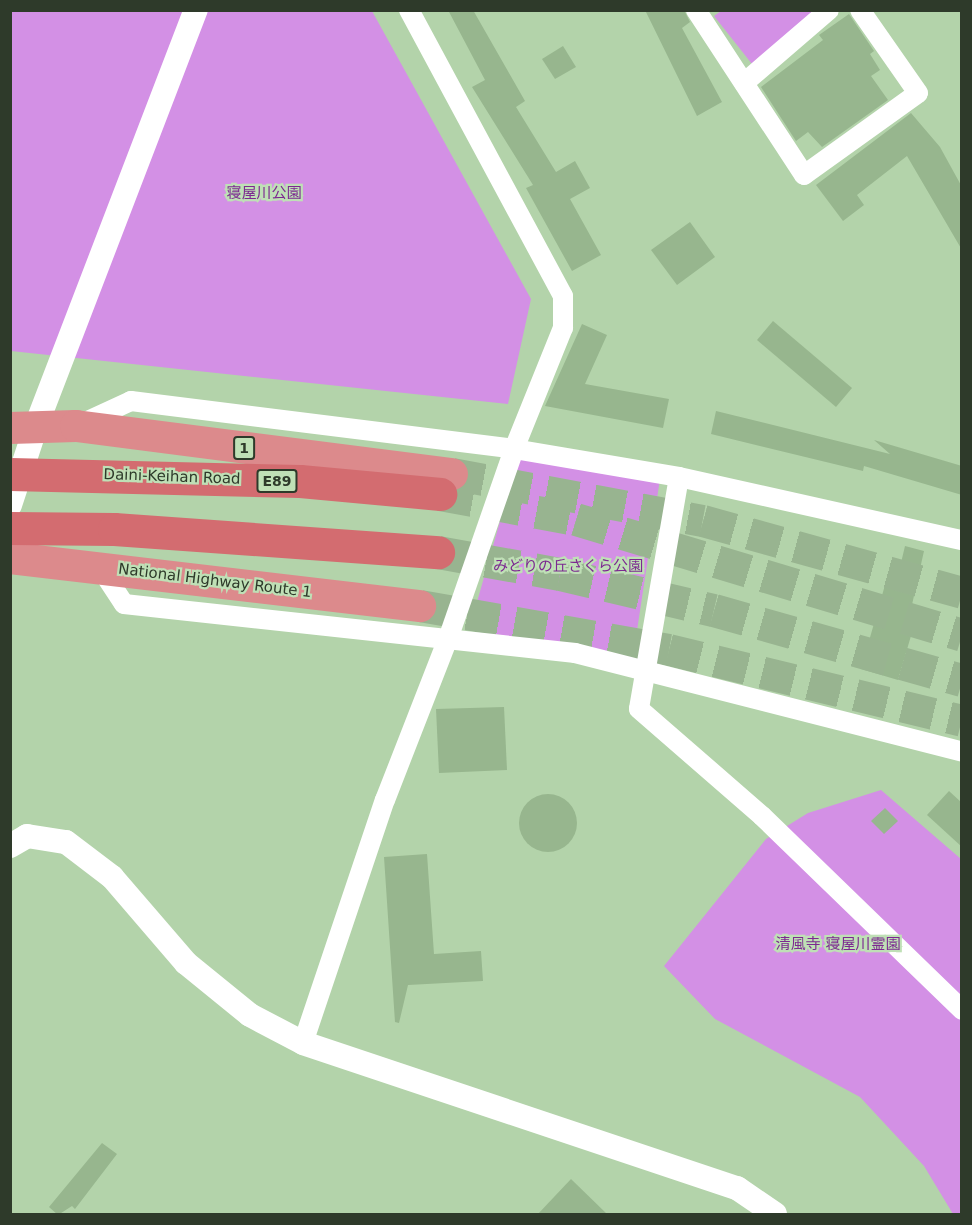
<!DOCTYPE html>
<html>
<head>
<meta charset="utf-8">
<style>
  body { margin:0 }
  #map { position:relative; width:972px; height:1225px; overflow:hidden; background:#b3d3aa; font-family:"DejaVu Sans","Noto Sans JP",sans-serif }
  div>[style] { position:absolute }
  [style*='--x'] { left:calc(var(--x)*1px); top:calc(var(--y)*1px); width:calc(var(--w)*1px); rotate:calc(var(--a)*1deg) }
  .green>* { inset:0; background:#d390e5 }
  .building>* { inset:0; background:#97b68e }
  .round { border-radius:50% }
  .trunk-tunnel>* { height:32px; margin-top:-16px; transform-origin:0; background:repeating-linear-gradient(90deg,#98b490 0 32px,transparent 0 48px) }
  .motorway-tunnel>* { height:33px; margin-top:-16.5px; transform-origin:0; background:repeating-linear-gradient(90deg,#98b490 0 33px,transparent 0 49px) }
  .minor>* { height:20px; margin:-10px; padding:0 10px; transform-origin:10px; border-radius:10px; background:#fff }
  .tertiary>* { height:24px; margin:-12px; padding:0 12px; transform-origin:12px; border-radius:12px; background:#fff }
  .trunk>* { height:32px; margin:-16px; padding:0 16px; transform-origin:16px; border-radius:16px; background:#dc8a8c }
  .motorway>* { height:33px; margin:-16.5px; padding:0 16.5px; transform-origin:16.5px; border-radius:16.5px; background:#d36c70 }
  span { translate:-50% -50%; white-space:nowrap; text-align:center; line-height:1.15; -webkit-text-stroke:4.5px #bfe0b6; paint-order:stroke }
  .shield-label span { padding:2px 4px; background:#bfe0b6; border:2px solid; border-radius:4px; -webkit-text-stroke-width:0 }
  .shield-label { font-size:14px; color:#2e3a2a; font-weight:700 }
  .park-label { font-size:15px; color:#7c2890 }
  .street-label { font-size:15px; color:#2e3a2a }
  .frame { position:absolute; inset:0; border:12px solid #2e3a2a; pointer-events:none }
</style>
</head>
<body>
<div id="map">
  <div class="green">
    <div style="clip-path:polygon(11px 11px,372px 11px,531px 299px,508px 404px,11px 351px)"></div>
    <div style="clip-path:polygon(721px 11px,820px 11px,752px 64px,714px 16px)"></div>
    <div style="clip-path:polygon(522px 444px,660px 479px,633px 657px,469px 630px)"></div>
    <div style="clip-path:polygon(881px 790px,961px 859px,961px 1214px,953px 1214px,924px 1166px,860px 1097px,715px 1019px,664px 966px,766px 839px,808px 813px)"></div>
  </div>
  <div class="building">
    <div style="clip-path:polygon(448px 10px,473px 10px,525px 101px,516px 107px,556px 172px,575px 161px,590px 188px,570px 199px,601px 255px,572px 271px,526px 188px,533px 185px,472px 87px,485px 80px)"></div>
    <div style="clip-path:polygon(645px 10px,684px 10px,690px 22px,682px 28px,722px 102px,697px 116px)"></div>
    <div style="clip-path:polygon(849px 14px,874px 51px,870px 54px,880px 70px,871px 76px,888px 100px,822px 147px,808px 132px,796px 141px,761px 87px,823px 40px,819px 35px)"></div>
    <div style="clip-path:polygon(563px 46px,576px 67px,555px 79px,542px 59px)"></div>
    <div style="clip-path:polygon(911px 113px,940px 147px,962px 187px,962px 250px,907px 156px,857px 195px,864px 205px,843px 221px,816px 185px)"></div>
    <div style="clip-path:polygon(690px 222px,715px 257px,677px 285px,651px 250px)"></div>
    <div style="clip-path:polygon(773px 321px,852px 388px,836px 407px,757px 340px)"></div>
    <div style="clip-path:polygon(582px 324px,607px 335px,585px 384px,669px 399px,663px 428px,545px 406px)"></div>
    <div style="clip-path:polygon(716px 411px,890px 454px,874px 440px,962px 466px,962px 495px,864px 466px,863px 471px,711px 434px)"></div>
    <div style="clip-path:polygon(905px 546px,924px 551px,907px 627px,913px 629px,898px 680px,861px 669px,885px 585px,895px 588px)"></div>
    <div style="clip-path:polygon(504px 707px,507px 770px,439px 773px,436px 709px)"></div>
    <div style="clip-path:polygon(949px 791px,962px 803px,962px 847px,927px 815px)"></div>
    <div class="round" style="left:519px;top:794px;width:58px;height:58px"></div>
    <div style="clip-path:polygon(885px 808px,898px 821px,884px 834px,871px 821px)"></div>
    <div style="clip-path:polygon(427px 854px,434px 954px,481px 951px,483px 981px,408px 985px,399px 1023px,395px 1022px,384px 857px)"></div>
    <div style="clip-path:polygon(102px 1143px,117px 1154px,75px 1209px,72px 1206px,58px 1215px,49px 1207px)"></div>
    <div style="clip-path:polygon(571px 1179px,608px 1215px,537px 1215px)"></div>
  </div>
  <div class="trunk-tunnel">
    <div style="--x:452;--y:474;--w:255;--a:10.6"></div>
    <div style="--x:703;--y:521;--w:269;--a:15.5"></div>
    <div style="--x:420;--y:606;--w:253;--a:10"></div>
    <div style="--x:669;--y:650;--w:301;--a:13.6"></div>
  </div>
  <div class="motorway-tunnel">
    <div style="--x:440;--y:494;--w:138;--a:10.4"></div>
    <div style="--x:576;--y:519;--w:403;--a:16.7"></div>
    <div style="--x:438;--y:552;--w:124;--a:10.2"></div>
    <div style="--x:560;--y:574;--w:158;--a:13.2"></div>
    <div style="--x:714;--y:610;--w:258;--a:15.8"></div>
  </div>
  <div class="minor">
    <div style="--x:696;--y:10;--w:197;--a:56.8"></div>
    <div style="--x:804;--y:175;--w:140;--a:-35.7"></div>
    <div style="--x:918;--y:93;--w:101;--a:-124.9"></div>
    <div style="--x:744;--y:83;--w:112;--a:-40.7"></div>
    <div style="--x:81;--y:424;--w:55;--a:-24.7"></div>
    <div style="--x:131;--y:401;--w:386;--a:7.1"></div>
    <div style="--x:514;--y:449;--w:167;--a:9.6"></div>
    <div style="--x:679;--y:477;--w:290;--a:12.6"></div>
    <div style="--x:679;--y:477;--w:235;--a:99.8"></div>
    <div style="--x:639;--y:709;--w:163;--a:41"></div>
    <div style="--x:762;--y:816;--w:279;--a:44.1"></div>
    <div style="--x:99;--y:566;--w:45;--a:56.7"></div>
    <div style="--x:124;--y:604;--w:454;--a:6.2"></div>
    <div style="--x:575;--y:653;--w:399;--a:14.3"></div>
    <div style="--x:303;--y:1043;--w:256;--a:-71.4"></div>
    <div style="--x:385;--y:800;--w:176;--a:-68.7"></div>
    <div style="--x:449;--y:636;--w:198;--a:-70.8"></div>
    <div style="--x:514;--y:449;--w:131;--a:-68"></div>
    <div style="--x:563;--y:328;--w:32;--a:-90"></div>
    <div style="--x:563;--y:296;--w:325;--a:-118.3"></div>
  </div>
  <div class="tertiary">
    <div style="--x:10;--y:505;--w:83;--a:-71.8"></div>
    <div style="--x:36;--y:426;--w:446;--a:-69"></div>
    <div style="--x:10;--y:846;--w:20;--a:-30"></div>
    <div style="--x:27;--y:836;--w:39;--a:9"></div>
    <div style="--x:66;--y:842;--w:58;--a:37.3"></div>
    <div style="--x:112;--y:877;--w:113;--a:49.3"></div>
    <div style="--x:186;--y:963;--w:82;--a:39.1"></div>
    <div style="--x:250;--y:1015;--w:60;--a:27.8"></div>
    <div style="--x:303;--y:1043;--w:458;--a:18.5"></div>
    <div style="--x:737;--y:1188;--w:46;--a:34.4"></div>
  </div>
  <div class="trunk">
    <div style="--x:10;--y:428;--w:66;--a:-1.7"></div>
    <div style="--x:76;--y:426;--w:379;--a:7.3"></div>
    <div style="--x:10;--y:558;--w:413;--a:6.7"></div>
  </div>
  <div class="motorway">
    <div style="--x:10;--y:474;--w:290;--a:1.4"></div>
    <div style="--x:300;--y:481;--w:141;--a:5.3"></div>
    <div style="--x:10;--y:528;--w:104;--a:0.6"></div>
    <div style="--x:114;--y:529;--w:325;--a:4.1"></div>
  </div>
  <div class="shield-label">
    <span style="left:244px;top:448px">1</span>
    <span style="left:277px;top:481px">E89</span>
  </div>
  <div class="park-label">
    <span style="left:264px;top:194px">寝屋川公園</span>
    <span style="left:568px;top:567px">みどりの丘さくら公園</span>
    <span style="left:838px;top:945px">清風寺 寝屋川霊園</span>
  </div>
  <div class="street-label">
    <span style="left:172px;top:477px;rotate:2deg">Daini-Keihan Road</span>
    <span style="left:215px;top:581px;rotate:7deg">National Highway Route 1</span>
  </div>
  <div class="frame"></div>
</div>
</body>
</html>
